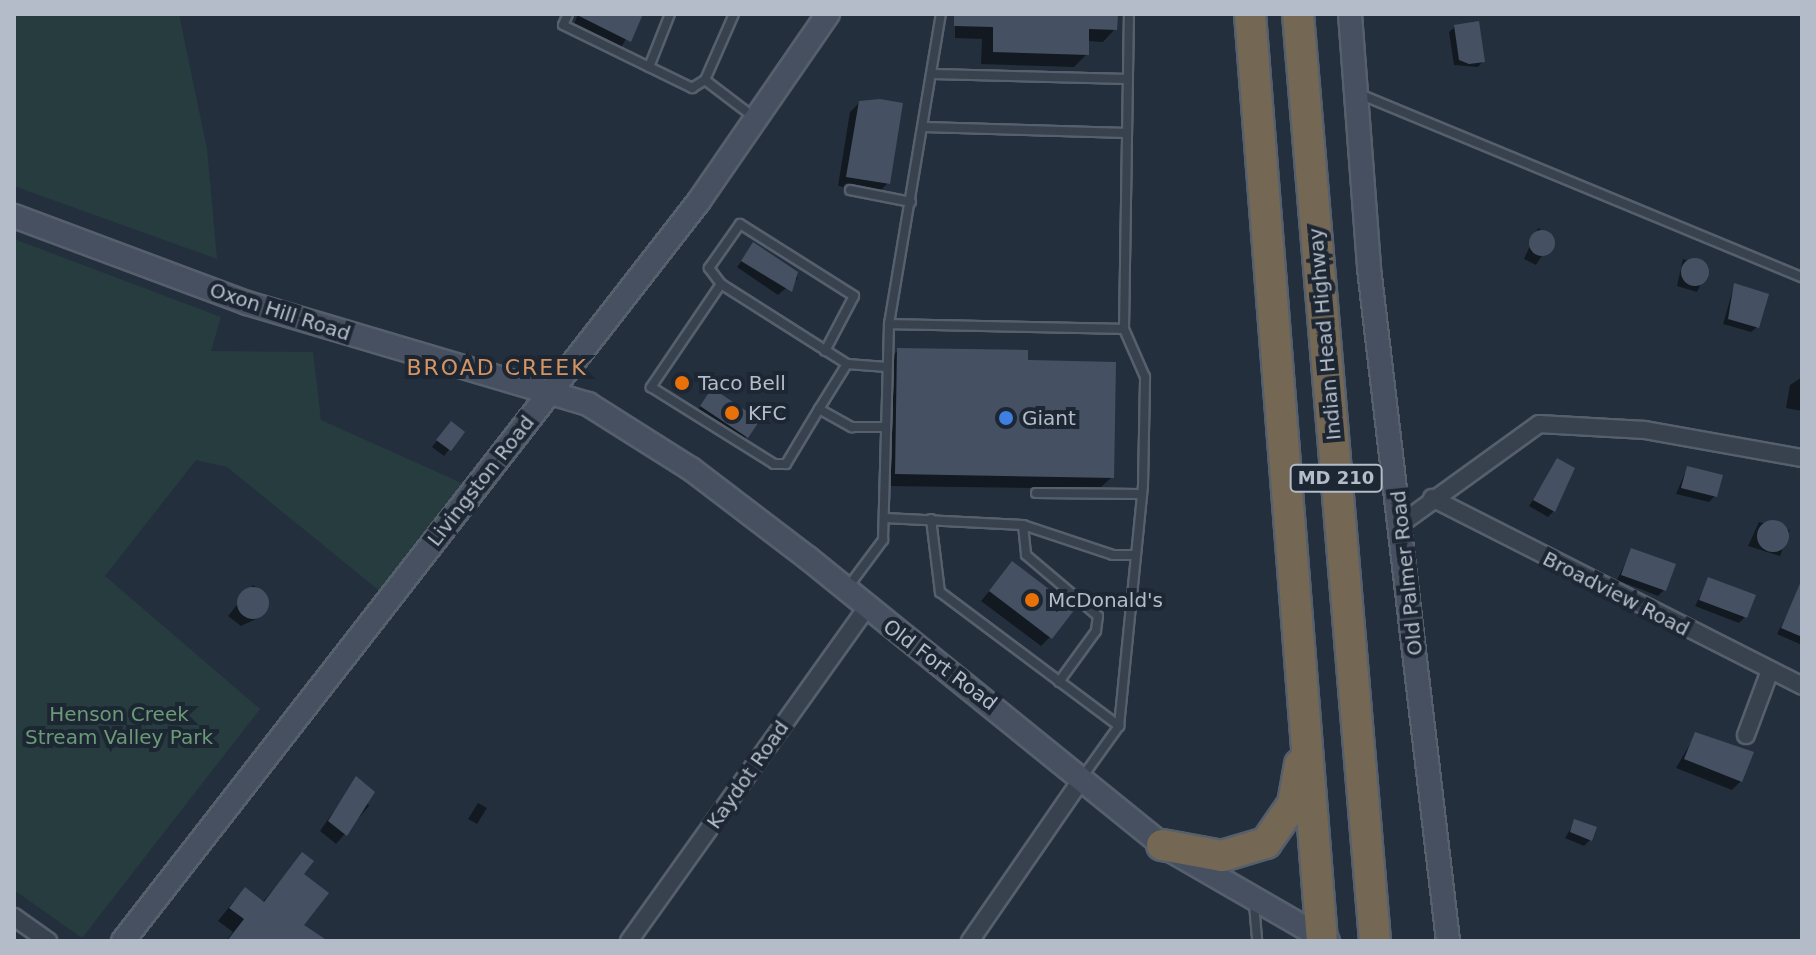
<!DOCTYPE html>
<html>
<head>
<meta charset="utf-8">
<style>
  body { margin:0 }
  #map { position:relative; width:1816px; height:955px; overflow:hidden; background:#242f3e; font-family:"DejaVu Sans",sans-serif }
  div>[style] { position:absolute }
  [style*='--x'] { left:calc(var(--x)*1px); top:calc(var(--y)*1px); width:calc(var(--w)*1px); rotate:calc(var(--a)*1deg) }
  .green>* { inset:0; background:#263c3f }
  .shadow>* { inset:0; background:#0007 }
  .building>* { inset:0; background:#455162 }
  .round { border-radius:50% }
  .roads { filter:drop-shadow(2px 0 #565f6c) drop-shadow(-2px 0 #565f6c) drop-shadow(0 2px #565f6c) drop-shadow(0 -2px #565f6c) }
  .lane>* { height:8px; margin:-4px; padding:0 4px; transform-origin:4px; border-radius:4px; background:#38414e }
  .street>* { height:16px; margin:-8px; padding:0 8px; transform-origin:8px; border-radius:8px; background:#38414e }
  .secondary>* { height:22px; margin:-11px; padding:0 11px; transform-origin:11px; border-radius:11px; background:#465061 }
  .highway>* { height:30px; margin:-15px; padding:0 15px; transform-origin:15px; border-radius:15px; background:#746855 }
  .dots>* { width:22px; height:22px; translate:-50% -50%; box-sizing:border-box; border:4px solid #1d2633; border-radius:50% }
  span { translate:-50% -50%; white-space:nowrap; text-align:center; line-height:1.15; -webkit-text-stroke:8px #1d2633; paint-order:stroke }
  .shield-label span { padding:2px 6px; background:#1d2633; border:2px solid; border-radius:6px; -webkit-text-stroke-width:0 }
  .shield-label { font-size:18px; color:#b4bcc9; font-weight:700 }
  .street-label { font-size:20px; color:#b4bcc9 }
  .poi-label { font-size:20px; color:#b4bcc9 }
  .left { translate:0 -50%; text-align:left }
  .park-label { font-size:20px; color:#6b9a76 }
  .neighbourhood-label { font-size:22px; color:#d59563; letter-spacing:2px }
  .frame { position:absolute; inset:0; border:16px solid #b4bcc9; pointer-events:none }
</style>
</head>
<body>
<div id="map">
  <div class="green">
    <div style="clip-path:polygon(14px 14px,179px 14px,207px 149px,217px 259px,14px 186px)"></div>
    <div style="clip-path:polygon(14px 239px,221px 317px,211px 351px,313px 352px,321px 420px,466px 485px,381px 592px,227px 467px,196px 460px,105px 576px,260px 709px,82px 938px,14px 890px)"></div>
  </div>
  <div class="shadow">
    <div style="clip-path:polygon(578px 14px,641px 14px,617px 54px,570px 34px)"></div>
    <div style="clip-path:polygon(955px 14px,1116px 14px,1115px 29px,1103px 42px,1087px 41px,1087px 54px,1074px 67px,981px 64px,982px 39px,955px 38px)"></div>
    <div style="clip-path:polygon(1455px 27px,1483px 61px,1478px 67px,1454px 65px,1449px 32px)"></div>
    <div style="clip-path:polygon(859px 103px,888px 183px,878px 193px,838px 186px,850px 112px)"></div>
    <div style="clip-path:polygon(1538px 228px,1554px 237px,1536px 265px,1524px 259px)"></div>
    <div style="clip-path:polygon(754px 245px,798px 278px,778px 295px,737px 267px)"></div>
    <div style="clip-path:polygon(1683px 259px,1709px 267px,1697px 292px,1677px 286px)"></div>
    <div style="clip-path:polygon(1734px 286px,1757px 327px,1751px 332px,1723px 324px)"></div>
    <div style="clip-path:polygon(898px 350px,1112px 477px,1099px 489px,884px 486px,886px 363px)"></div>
    <div style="clip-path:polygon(1802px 377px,1802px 411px,1786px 408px,1790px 385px)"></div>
    <div style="clip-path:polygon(712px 390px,746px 437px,741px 442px,696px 412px)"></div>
    <div style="clip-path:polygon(446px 429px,463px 432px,444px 456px,432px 447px)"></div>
    <div style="clip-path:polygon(1557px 461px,1554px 511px,1548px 517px,1529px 506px)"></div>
    <div style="clip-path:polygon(1687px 468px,1715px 496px,1709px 502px,1676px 494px)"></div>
    <div style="clip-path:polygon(1759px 522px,1790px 530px,1780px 556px,1748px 546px)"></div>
    <div style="clip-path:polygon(1632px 550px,1664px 590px,1658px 596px,1617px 580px)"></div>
    <div style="clip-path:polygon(1012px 564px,1050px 637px,1041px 646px,981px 601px)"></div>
    <div style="clip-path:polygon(1709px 579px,1745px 617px,1739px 623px,1695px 606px)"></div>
    <div style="clip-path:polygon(253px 585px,267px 595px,258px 618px,241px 626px,228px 616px)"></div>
    <div style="clip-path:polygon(1793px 603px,1802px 607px,1802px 645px,1777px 634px)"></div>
    <div style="clip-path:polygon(1696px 734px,1741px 781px,1732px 790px,1676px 768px)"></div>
    <div style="clip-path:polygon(356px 779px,369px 806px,336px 844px,320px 831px)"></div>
    <div style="clip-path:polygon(478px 803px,487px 808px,477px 824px,468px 819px)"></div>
    <div style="clip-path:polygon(1575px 822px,1590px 840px,1584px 846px,1565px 838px)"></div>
    <div style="clip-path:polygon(302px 855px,290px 941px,226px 941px,233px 932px,218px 921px,233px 902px,245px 890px,262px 903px)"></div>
  </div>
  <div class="building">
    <div style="clip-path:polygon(575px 14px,643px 14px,631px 42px)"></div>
    <div style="clip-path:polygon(954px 14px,1118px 14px,1117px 30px,1089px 29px,1089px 55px,993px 52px,993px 27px,954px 26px)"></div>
    <div style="clip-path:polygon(1479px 21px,1485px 62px,1469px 64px,1459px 60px,1454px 25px)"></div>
    <div style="clip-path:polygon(880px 99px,903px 103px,890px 184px,846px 177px,859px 101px)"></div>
    <div class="round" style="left:1529px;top:230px;width:26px;height:26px"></div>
    <div style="clip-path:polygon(753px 242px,798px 272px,792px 292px,741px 261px)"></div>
    <div class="round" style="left:1681px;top:258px;width:28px;height:28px"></div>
    <div style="clip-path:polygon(1734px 283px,1769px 294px,1759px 328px,1728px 319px)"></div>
    <div style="clip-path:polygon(897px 348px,1028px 350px,1028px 360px,1116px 362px,1114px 478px,895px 474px)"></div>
    <div style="clip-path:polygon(712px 388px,760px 420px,748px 438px,700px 406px)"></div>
    <div style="clip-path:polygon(451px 421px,465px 432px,451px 451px,436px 440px)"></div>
    <div style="clip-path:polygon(1557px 458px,1575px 468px,1555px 512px,1533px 500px)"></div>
    <div style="clip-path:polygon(1687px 466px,1723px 475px,1717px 497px,1681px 488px)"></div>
    <div class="round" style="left:1757px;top:520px;width:32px;height:32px"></div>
    <div style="clip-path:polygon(1631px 548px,1676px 564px,1666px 591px,1621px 575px)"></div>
    <div style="clip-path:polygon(1012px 561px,1075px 609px,1052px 639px,989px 591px)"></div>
    <div style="clip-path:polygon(1708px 577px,1756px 595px,1747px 618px,1699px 600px)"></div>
    <div style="clip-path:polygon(1802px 579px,1802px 637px,1781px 628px)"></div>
    <div class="round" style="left:237px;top:587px;width:32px;height:32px"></div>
    <div style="clip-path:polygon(1695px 732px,1754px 752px,1742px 782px,1684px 759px)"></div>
    <div style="clip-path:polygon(356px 776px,375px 792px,347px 836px,328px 821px)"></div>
    <div style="clip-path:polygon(1574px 819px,1597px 827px,1592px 841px,1570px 832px)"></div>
    <div style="clip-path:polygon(302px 852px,314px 861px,304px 874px,329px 893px,304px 925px,328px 941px,227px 941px,244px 919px,229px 908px,245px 887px,264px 902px)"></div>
  </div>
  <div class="roads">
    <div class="lane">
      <div style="--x:568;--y:14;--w:12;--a:114"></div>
      <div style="--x:563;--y:25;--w:144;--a:26"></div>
      <div style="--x:692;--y:88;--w:15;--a:-32"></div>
      <div style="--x:705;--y:80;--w:63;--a:37.2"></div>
      <div style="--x:649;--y:67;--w:57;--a:-68.4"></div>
      <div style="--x:933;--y:74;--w:195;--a:1.5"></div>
      <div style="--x:705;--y:80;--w:72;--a:-66.3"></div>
      <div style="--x:1357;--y:93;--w:482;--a:22.5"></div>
      <div style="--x:924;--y:127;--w:203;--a:1.7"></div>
      <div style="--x:850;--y:190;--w:62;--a:11.1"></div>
      <div style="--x:721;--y:284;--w:149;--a:32.4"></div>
      <div style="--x:847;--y:364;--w:40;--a:4.3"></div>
      <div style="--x:889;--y:324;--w:235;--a:1.2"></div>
      <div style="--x:825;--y:351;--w:62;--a:-62.2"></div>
      <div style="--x:854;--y:296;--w:135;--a:-147.7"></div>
      <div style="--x:740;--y:224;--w:54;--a:125.2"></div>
      <div style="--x:709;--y:268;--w:20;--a:53"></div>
      <div style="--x:721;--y:284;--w:125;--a:124.2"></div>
      <div style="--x:651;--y:387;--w:145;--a:32"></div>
      <div style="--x:774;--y:464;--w:12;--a:0"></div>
      <div style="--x:786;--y:464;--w:64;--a:-59"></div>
      <div style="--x:819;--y:409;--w:38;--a:29"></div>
      <div style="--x:852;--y:427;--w:33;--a:0"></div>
      <div style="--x:819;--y:409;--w:53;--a:-58.1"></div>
      <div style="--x:1036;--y:493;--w:103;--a:0.6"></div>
      <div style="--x:885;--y:518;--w:138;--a:2.9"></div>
      <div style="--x:1023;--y:525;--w:95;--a:18.4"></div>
      <div style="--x:1113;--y:555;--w:23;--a:0"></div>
      <div style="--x:931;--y:519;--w:74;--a:83"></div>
      <div style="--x:940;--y:592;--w:224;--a:36.8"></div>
      <div style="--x:1023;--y:525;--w:30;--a:84"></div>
      <div style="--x:1026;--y:555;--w:94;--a:40.3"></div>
      <div style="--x:1098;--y:616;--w:15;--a:98"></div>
      <div style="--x:1096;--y:631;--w:63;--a:126"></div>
      <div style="--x:848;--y:587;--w:59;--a:-53.3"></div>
      <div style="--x:883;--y:540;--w:216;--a:-88.4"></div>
      <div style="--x:889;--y:324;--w:314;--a:-80.5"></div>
      <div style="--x:1081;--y:779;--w:65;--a:-54.4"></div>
      <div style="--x:1119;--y:726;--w:242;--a:-84.3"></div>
      <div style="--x:1143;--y:485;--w:108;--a:-88.9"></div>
      <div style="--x:1145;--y:377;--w:52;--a:-113.6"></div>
      <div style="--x:1124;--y:329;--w:315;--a:-89.1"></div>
      <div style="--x:1254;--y:904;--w:37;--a:85"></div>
    </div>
    <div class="street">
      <div style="--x:1432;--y:498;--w:415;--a:26.9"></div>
      <div style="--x:1402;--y:523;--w:169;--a:-35.9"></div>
      <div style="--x:1539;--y:424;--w:106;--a:3.2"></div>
      <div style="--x:1645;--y:430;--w:159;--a:10.1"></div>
      <div style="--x:1746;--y:735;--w:66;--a:-69.6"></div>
      <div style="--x:14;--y:917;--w:42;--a:35.2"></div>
      <div style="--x:629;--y:941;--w:408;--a:-54.5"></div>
      <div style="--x:970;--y:941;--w:196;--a:-55.4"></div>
    </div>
    <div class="secondary">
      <div style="--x:1350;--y:14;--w:255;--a:85.7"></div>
      <div style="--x:1369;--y:268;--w:678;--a:83.3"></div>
      <div style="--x:14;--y:216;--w:249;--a:20.5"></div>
      <div style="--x:247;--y:303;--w:356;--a:16.5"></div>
      <div style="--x:588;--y:404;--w:122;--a:32.3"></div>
      <div style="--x:691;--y:469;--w:147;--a:37.3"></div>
      <div style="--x:808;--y:558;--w:459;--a:39"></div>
      <div style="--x:1165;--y:847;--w:188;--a:30"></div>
      <div style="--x:123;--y:941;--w:938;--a:-52.1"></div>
      <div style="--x:699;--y:201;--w:227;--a:-55.4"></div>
    </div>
    <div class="highway">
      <div style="--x:1250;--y:14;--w:930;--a:85.56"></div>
      <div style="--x:1298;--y:14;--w:930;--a:85.25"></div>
      <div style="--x:1162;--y:845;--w:61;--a:10.4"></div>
      <div style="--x:1222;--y:856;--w:46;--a:-16.5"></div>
      <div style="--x:1266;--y:843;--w:47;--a:-55.3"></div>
      <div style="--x:1293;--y:804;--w:40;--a:-80"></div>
    </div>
  </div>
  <div class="dots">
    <div style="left:682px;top:383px;background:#e8710a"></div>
    <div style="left:732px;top:413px;background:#e8710a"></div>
    <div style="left:1006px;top:418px;background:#3f7fe0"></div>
    <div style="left:1032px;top:600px;background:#e8710a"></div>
  </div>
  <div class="shield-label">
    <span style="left:1336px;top:478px">MD 210</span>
  </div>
  <div class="street-label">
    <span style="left:280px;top:312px;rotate:18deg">Oxon Hill Road</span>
    <span style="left:1325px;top:334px;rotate:-95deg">Indian Head Highway</span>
    <span style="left:481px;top:481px;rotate:-52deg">Livingston Road</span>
    <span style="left:1407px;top:573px;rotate:-96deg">Old Palmer Road</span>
    <span style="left:1616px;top:594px;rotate:27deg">Broadview Road</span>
    <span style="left:940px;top:665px;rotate:37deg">Old Fort Road</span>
    <span style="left:748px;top:775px;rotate:-55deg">Kaydot Road</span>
  </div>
  <div class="poi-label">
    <span class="left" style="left:698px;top:383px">Taco Bell</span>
    <span class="left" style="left:748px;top:413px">KFC</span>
    <span class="left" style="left:1022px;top:418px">Giant</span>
    <span class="left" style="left:1048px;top:600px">McDonald's</span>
  </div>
  <div class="park-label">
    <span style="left:119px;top:726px">Henson Creek<br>Stream Valley Park</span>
  </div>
  <div class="neighbourhood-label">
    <span style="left:497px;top:368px">BROAD CREEK</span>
  </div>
  <div class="frame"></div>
</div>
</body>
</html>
